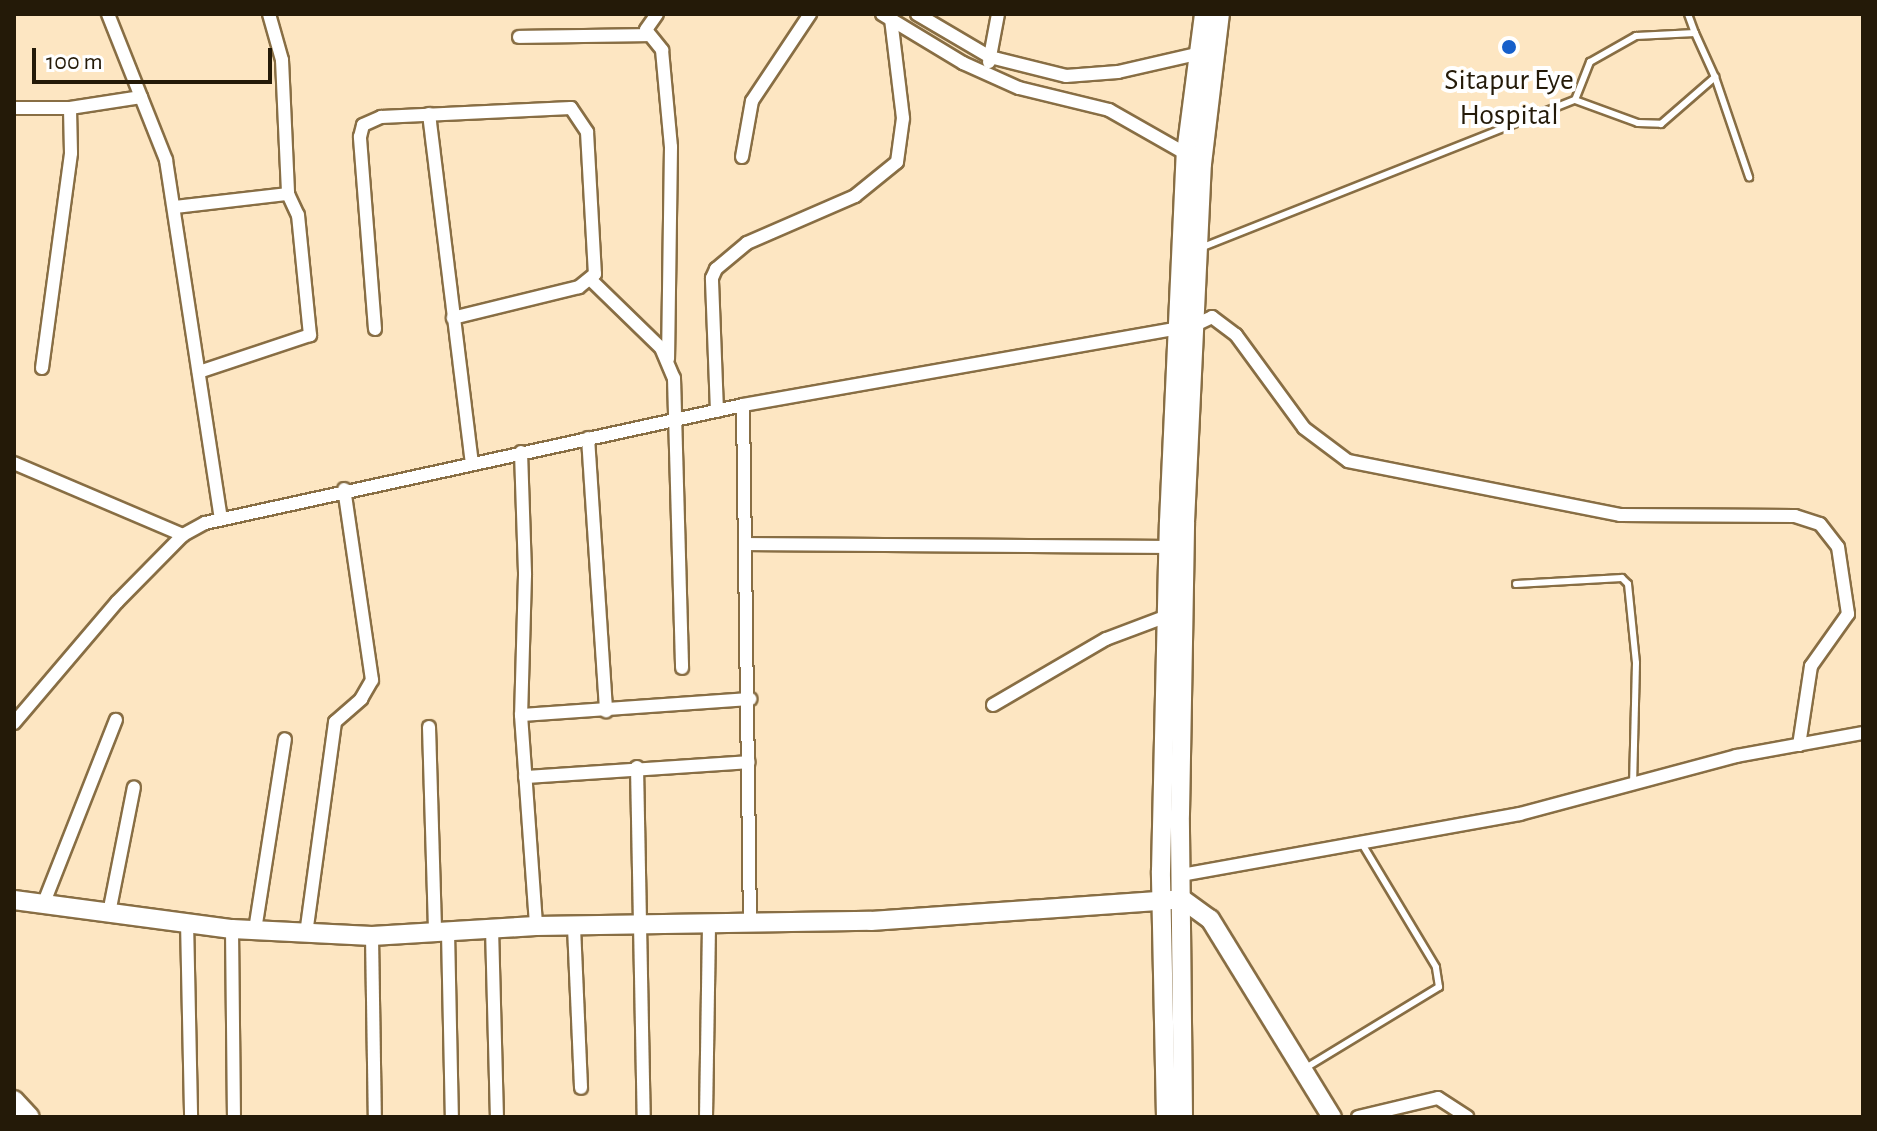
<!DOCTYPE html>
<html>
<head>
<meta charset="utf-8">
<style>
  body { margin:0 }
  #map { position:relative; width:1877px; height:1131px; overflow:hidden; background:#fde6c2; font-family:"Alegreya Sans",sans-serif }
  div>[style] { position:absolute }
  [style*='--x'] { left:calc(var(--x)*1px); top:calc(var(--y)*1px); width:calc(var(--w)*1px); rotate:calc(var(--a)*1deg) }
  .roads { filter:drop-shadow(2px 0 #886e44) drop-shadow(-2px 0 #886e44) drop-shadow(0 2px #886e44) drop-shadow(0 -2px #886e44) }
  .lane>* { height:6px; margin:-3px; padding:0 3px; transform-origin:3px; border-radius:3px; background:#fff }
  .street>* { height:12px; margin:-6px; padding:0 6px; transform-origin:6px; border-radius:6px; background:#fff }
  .secondary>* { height:18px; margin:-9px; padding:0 9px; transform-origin:9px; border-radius:9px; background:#fff }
  .dots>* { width:22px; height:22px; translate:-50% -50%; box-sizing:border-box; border:4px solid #fff; border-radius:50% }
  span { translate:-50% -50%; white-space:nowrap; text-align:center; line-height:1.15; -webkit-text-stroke:8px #fff; paint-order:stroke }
  .poi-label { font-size:30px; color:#241a08 }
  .frame { position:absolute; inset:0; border:16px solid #241a08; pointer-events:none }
  .scale { position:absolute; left:32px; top:48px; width:240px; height:36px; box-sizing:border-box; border:4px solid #241a08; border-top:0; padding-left:10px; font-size:24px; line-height:28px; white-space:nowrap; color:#241a08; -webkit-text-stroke:6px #fff; paint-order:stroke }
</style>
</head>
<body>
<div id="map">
  <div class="roads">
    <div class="lane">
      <div style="--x:1688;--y:14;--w:20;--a:70"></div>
      <div style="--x:1575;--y:100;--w:41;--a:-68.5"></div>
      <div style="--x:1590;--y:62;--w:53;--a:-29.5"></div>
      <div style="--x:1636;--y:36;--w:59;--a:-2.9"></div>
      <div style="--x:1695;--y:33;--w:48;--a:65.6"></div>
      <div style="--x:1203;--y:247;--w:400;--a:-21.6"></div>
      <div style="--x:1575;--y:100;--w:67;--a:20.1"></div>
      <div style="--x:1638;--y:123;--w:23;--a:2"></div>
      <div style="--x:1661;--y:124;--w:72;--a:-41"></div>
      <div style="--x:1715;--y:77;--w:106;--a:71.2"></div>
      <div style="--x:1516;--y:584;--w:106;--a:-3.2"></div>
      <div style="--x:1622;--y:578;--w:8;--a:45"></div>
      <div style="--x:1628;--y:584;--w:79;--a:84.2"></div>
      <div style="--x:1636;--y:663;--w:120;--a:91.4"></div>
      <div style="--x:1304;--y:1069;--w:158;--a:-31.3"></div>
      <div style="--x:1439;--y:987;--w:20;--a:-99"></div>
      <div style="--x:1436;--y:967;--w:144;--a:-121"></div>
    </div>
    <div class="street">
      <div style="--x:108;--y:14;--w:157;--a:68.3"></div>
      <div style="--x:166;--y:160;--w:363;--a:81.3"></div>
      <div style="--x:269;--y:14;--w:48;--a:74.2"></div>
      <div style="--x:282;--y:60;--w:134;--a:87.4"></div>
      <div style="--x:657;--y:14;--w:19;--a:125"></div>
      <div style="--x:646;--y:30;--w:26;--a:51"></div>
      <div style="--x:662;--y:50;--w:97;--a:84.7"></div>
      <div style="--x:671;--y:147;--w:212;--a:90.8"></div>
      <div style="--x:882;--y:14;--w:95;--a:31.2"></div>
      <div style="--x:963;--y:63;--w:61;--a:24.1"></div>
      <div style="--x:1019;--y:88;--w:93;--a:13.7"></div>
      <div style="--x:1109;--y:110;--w:93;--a:29.6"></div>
      <div style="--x:917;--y:14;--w:85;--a:30.5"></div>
      <div style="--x:990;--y:57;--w:78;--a:14"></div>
      <div style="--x:1066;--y:76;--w:52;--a:-4.4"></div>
      <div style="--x:1118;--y:72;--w:89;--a:-12.9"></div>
      <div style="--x:519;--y:37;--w:129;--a:-0.9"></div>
      <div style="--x:989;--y:62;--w:49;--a:-79.4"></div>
      <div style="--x:14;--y:108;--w:56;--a:0"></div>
      <div style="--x:70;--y:108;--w:72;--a:-8.8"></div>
      <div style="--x:429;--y:114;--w:351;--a:83"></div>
      <div style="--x:742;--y:157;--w:57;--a:-79.9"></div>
      <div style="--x:752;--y:101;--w:105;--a:-56.3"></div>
      <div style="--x:175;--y:207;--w:114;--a:-6.6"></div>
      <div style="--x:288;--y:194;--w:23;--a:65"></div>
      <div style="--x:298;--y:215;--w:121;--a:84.3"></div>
      <div style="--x:310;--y:335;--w:117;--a:161.6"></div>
      <div style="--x:590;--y:279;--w:99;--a:44.2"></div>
      <div style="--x:661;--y:348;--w:33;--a:67"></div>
      <div style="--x:674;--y:378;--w:290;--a:88.4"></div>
      <div style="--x:375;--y:329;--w:193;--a:-94.5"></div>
      <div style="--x:360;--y:137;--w:12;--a:-76"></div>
      <div style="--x:363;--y:125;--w:20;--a:-24"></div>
      <div style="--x:381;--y:117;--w:190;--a:-2.7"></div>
      <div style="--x:571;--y:108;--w:29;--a:56"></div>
      <div style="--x:587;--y:132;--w:142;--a:86.8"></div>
      <div style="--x:595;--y:274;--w:21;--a:141"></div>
      <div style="--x:579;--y:287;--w:130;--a:166.2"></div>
      <div style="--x:42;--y:368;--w:217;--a:-82.3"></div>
      <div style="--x:71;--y:153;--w:45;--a:-91.3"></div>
      <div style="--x:743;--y:405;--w:519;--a:89.23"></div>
      <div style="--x:717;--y:411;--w:133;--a:-92.2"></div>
      <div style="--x:712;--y:278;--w:10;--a:-66"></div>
      <div style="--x:716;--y:269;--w:40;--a:-40"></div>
      <div style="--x:747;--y:243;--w:118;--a:-23.5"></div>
      <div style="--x:855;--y:196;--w:54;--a:-39"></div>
      <div style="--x:897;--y:162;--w:44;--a:-82.2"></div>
      <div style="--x:903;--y:118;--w:100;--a:-96.9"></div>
      <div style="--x:588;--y:438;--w:274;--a:86.2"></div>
      <div style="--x:521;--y:452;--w:123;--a:88.1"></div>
      <div style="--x:525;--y:575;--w:140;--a:91.6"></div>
      <div style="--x:521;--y:715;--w:212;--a:85.9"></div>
      <div style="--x:14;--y:463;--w:184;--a:23.1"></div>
      <div style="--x:746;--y:544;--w:422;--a:0.4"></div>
      <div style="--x:993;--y:705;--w:131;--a:-30.3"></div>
      <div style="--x:1106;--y:639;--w:65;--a:-20.7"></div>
      <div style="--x:521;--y:715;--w:230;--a:-4"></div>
      <div style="--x:14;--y:723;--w:159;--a:-49.6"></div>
      <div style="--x:117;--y:602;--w:94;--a:-45.4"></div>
      <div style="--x:183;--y:535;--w:25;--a:-29"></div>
      <div style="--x:205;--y:523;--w:551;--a:-12.37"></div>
      <div style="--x:743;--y:405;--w:457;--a:-10"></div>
      <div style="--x:1193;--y:326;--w:21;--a:-25"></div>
      <div style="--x:1212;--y:317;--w:30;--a:37"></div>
      <div style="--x:1236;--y:335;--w:115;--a:53.8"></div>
      <div style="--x:1304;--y:428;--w:55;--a:36.9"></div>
      <div style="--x:1348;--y:461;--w:277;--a:11.2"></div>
      <div style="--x:1620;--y:515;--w:175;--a:0.3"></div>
      <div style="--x:1795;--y:516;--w:26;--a:18"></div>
      <div style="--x:1820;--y:524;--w:29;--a:52"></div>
      <div style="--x:1838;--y:547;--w:68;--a:81.5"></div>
      <div style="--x:1848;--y:614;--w:64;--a:125.4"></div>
      <div style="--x:1811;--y:666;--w:80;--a:98.6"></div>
      <div style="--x:429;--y:727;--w:206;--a:88.3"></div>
      <div style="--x:637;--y:767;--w:350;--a:88.9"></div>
      <div style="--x:525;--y:777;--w:224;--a:-3.8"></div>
      <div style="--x:1181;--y:875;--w:344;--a:-10.2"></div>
      <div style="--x:1520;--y:814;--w:224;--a:-15"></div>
      <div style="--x:1736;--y:756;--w:129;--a:-10.3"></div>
      <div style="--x:43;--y:905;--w:199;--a:-68.5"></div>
      <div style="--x:109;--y:913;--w:128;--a:-78.8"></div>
      <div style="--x:187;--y:921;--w:196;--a:88.8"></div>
      <div style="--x:574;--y:927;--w:161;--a:87.5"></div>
      <div style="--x:492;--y:928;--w:189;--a:88.5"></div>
      <div style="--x:232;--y:929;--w:188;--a:89.4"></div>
      <div style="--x:255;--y:930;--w:193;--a:-81.1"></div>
      <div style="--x:448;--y:932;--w:185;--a:88.8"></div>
      <div style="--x:306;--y:934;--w:214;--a:-82.2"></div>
      <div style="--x:335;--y:722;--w:35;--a:-41"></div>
      <div style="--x:361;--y:699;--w:22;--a:-60"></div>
      <div style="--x:372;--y:680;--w:193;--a:-98.3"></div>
      <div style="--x:372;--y:936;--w:181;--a:89.1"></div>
      <div style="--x:706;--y:1117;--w:192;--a:-89.1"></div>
      <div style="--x:1358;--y:1117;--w:82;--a:-13.4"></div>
      <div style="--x:1438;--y:1098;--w:35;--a:33"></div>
    </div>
    <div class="secondary">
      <div style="--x:14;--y:900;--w:220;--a:7.6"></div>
      <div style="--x:232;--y:929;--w:140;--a:2.9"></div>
      <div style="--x:372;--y:936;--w:164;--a:-3.5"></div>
      <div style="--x:536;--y:926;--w:335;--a:-0.9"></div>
      <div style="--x:871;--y:921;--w:312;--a:-4"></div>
      <div style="--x:1182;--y:899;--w:34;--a:36"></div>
      <div style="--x:1210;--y:919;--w:233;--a:58.4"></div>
      <div style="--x:14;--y:1100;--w:23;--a:47"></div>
      <div style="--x:1166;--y:1117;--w:246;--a:-91.2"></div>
      <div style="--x:1161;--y:871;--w:349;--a:-88.7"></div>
      <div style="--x:1169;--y:522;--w:369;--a:-87.4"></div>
      <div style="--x:1186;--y:153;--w:140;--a:-82.6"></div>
      <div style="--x:1183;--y:1117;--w:303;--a:-90.6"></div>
      <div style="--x:1180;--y:814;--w:292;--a:-89"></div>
      <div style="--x:1185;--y:522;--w:358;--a:-87.3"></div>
      <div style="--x:1202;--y:164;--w:151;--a:-83.2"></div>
    </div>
  </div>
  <div class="dots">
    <div style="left:1509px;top:47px;background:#165fca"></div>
  </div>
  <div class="poi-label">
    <span style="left:1509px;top:97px">Sitapur Eye<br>Hospital</span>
  </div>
  <div class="frame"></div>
  <div class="scale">100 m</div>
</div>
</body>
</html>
